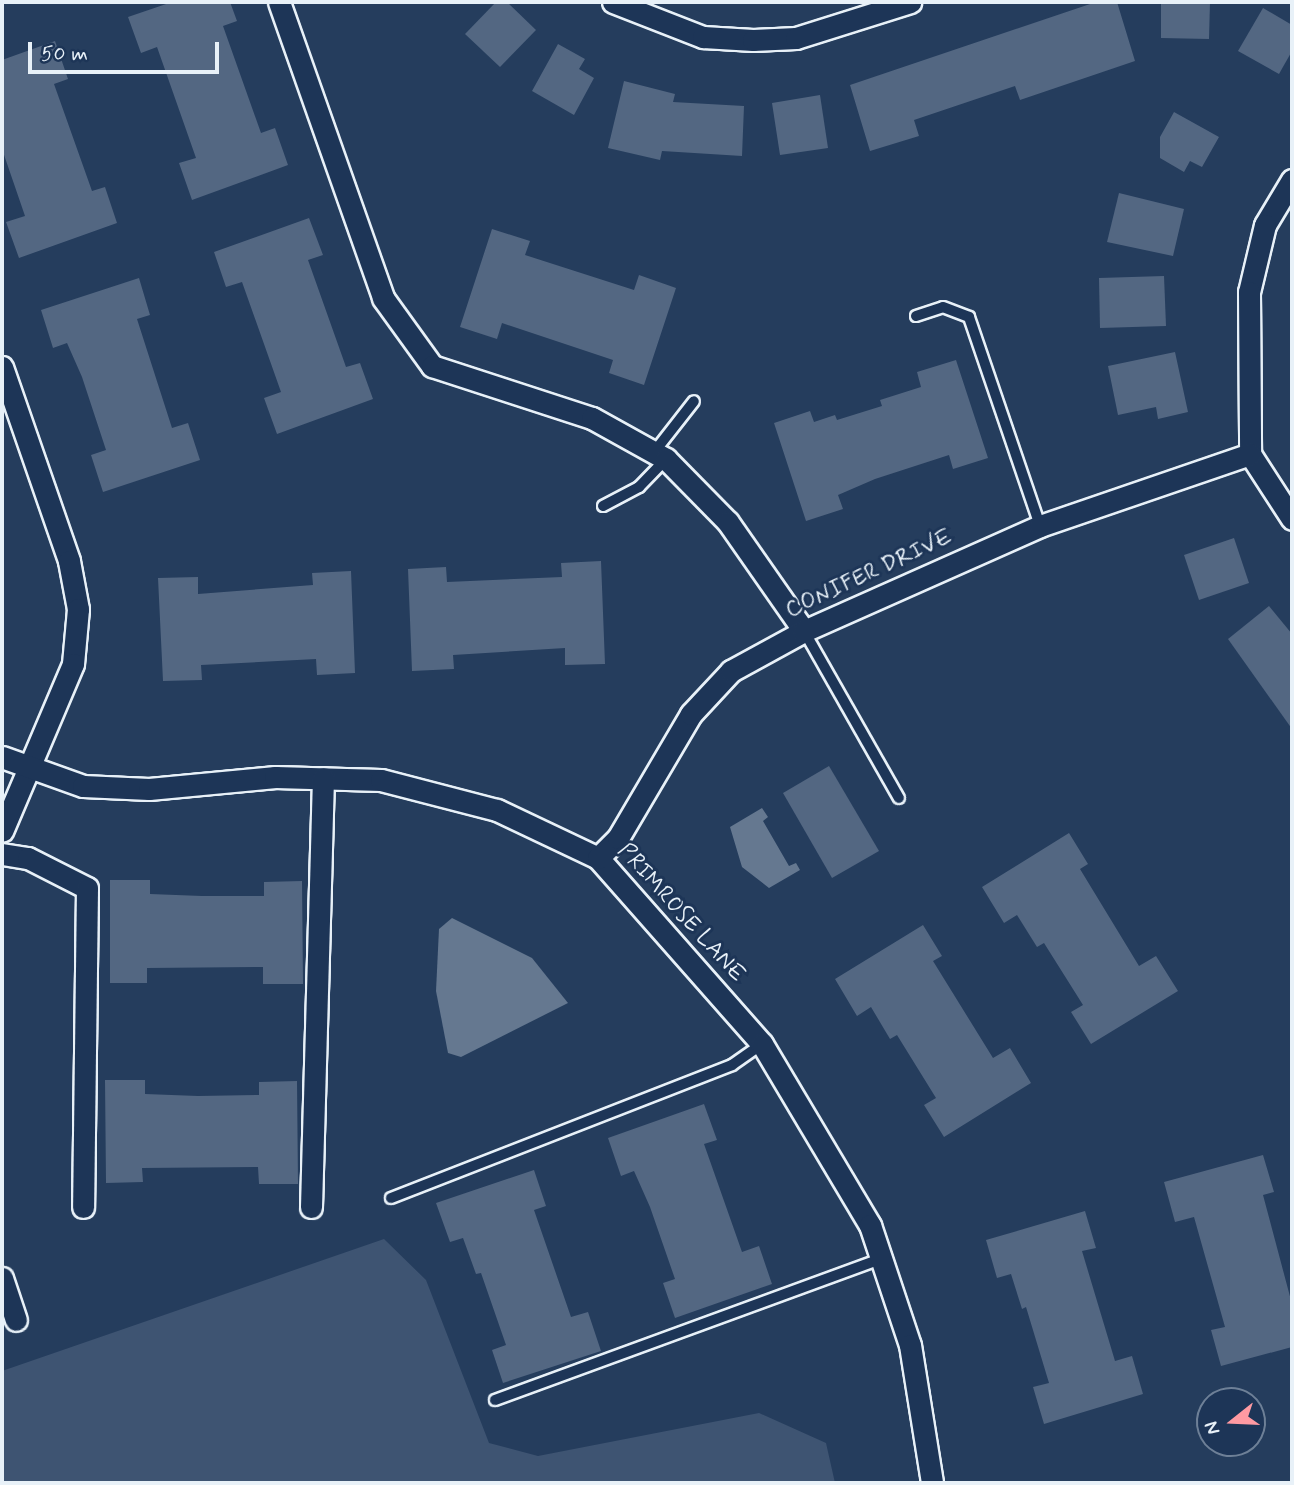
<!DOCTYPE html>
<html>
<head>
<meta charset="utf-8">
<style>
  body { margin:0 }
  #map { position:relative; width:1294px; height:1485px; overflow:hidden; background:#253d5d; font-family:Mynerve,sans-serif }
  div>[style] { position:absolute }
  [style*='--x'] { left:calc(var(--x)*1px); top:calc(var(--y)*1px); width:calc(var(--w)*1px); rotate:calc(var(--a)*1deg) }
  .green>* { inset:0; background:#3e5472 }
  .water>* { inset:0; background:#657890 }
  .building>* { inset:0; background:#536782 }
  .roads { filter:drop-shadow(2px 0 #e8f1f8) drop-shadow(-2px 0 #e8f1f8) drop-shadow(0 2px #e8f1f8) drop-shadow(0 -2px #e8f1f8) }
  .lane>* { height:10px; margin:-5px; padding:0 5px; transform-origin:5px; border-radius:5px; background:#1d3557 }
  .street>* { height:21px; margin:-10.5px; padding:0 10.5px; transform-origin:10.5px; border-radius:10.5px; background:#1d3557 }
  span { translate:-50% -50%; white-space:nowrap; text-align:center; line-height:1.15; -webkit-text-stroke:6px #1d3557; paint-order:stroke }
  .street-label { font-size:23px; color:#e8f1f8 }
  .frame { position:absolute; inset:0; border:4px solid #e8f1f8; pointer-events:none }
  .north { position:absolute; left:1196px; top:1387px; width:70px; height:70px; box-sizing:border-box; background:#1d3557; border:2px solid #6e8097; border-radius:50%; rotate:252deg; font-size:19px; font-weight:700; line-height:28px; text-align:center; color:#e8f1f8 }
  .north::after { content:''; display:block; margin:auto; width:24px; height:32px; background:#ff9aa2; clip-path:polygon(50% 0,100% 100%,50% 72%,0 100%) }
  .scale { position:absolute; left:28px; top:42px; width:191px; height:32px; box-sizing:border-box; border:4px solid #e8f1f8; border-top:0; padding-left:9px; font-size:21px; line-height:24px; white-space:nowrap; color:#e8f1f8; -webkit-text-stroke:5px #1d3557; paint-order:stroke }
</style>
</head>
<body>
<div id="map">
  <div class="green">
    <div style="clip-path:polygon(384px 1239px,426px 1280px,489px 1443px,538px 1456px,759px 1413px,826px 1443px,835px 1483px,2px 1483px,2px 1371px)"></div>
  </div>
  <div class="water">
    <div style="clip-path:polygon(762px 808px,768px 817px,763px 821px,789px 866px,796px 863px,800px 870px,769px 888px,742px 867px,730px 827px)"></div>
    <div style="clip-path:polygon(452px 918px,532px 958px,568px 1003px,461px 1057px,448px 1053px,436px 991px,439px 929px)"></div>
  </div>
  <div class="building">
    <div style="clip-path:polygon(172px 2px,230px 2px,237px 21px,223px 26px,261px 133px,275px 128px,288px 165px,192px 200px,179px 163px,196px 158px,157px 47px,141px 53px,128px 17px)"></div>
    <div style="clip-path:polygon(496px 2px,507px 2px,536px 30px,500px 67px,465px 34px)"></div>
    <div style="clip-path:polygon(1096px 2px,1117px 2px,1135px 61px,1020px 100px,1015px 86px,914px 120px,919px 136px,870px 151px,850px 85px)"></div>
    <div style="clip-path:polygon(1161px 2px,1210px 2px,1209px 39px,1161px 38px)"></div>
    <div style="clip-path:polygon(1263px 8px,1292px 25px,1292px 51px,1279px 74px,1238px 51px)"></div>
    <div style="clip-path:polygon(55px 41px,68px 79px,54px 84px,92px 191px,105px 187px,117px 223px,19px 258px,6px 222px,25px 216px,2px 149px,2px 60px)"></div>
    <div style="clip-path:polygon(558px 44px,585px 59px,579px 69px,594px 78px,574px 115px,532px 91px)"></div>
    <div style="clip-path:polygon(624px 81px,675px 94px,673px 102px,744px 106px,742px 156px,662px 151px,660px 160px,608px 148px)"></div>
    <div style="clip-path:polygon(820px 95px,828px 148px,780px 155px,772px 103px)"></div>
    <div style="clip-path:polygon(1174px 112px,1219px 137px,1202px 167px,1190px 161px,1184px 172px,1160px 158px,1160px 137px)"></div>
    <div style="clip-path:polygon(1119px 193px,1184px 209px,1173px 256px,1107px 242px)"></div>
    <div style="clip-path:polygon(309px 218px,323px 255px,308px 260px,346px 367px,360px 363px,373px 399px,277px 434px,264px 398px,281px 392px,242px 282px,226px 287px,214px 252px)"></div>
    <div style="clip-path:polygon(492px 229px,530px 241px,525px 255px,634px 290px,639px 275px,676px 288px,644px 385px,609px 373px,613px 360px,502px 323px,497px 339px,460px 327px)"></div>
    <div style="clip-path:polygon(1164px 276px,1166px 326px,1100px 328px,1099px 278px)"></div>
    <div style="clip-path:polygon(139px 278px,150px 315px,137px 319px,172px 428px,188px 423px,200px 460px,103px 492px,91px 455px,106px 450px,82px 377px,67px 343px,53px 348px,41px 310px)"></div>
    <div style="clip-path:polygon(1175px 352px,1188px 412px,1158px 419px,1156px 407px,1118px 415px,1108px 366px)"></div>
    <div style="clip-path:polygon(956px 360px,988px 458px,953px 469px,949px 455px,875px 479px,838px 495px,843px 509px,806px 521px,774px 423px,810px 411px,814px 422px,835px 415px,837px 420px,882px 406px,880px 400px,921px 387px,917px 372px)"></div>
    <div style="clip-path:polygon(1234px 538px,1249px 583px,1199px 600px,1184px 555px)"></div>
    <div style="clip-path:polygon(601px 561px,605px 664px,565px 665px,565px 648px,453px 655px,454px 669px,412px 671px,408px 569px,446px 567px,447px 582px,562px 577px,561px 563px)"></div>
    <div style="clip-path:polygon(351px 571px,355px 673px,317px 675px,316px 659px,201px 665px,202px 680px,163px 681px,158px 578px,198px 577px,198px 594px,313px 585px,312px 573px)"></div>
    <div style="clip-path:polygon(1269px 606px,1292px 634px,1292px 729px,1228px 639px)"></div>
    <div style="clip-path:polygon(829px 766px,879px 851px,832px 878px,783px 793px)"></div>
    <div style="clip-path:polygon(1069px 833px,1088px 864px,1080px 869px,1139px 966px,1156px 956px,1178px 991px,1091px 1044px,1071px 1012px,1083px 1005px,1044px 943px,1037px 947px,1017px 915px,1004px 923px,982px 887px)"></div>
    <div style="clip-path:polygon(110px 880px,150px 880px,150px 894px,202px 896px,264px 896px,264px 882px,302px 881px,303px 984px,263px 984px,263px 967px,147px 968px,147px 983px,110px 983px)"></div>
    <div style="clip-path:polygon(923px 925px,942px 956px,933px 961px,993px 1058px,1010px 1048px,1031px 1083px,944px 1137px,924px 1105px,936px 1098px,897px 1035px,890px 1039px,871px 1007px,857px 1016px,835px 979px)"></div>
    <div style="clip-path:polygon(105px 1080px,145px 1080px,145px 1094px,198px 1096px,259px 1095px,259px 1082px,297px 1081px,298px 1184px,259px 1184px,258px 1167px,142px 1168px,143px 1182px,106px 1183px)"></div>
    <div style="clip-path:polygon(704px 1104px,717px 1140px,704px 1144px,742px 1252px,759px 1246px,772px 1284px,675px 1318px,663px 1283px,675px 1279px,650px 1207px,634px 1171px,621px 1176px,608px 1138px)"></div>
    <div style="clip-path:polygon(1263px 1155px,1274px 1192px,1263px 1195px,1292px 1304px,1292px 1347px,1221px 1366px,1211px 1330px,1225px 1327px,1194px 1217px,1175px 1222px,1164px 1182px)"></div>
    <div style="clip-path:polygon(534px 1170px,546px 1206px,534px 1210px,571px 1317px,588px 1312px,601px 1351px,503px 1383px,492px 1350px,506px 1345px,481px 1273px,476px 1274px,463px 1238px,450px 1242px,436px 1203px)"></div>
    <div style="clip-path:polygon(1085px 1211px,1096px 1248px,1082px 1251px,1115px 1361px,1132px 1356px,1143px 1394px,1044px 1424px,1033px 1387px,1049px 1383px,1026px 1307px,1022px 1309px,1011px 1274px,997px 1278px,986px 1240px)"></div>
  </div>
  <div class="roads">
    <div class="lane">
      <div style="--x:916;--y:316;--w:28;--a:-18"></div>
      <div style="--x:943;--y:307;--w:28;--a:21"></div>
      <div style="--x:969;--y:317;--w:221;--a:71.2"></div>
      <div style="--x:655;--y:451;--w:63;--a:-52"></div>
      <div style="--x:603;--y:506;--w:41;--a:-27.8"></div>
      <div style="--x:639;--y:487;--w:39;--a:-46"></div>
      <div style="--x:804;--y:631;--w:192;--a:60.4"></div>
      <div style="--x:391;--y:1198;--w:366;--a:-21.3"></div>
      <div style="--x:732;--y:1065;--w:37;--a:-35"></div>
      <div style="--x:495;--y:1400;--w:412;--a:-20.1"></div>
    </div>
    <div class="street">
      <div style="--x:279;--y:2;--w:314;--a:70.6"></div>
      <div style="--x:383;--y:298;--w:84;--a:54.2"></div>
      <div style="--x:432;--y:366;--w:168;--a:18"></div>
      <div style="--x:592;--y:418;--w:85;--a:29"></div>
      <div style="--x:666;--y:459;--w:88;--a:45.5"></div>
      <div style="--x:728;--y:522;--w:133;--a:55.1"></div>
      <div style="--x:613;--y:2;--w:97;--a:21.3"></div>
      <div style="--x:703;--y:37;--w:50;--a:3.4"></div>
      <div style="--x:753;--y:40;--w:43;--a:-2.7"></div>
      <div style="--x:796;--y:38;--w:120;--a:-17.5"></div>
      <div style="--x:1292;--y:180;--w:52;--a:121"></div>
      <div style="--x:1265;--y:225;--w:69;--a:103.4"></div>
      <div style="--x:1249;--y:292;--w:162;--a:89.6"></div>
      <div style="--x:1250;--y:454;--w:77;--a:57.1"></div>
      <div style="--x:2;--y:367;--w:205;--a:70.9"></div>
      <div style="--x:69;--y:561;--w:49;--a:79.4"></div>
      <div style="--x:78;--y:609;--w:55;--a:95.2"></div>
      <div style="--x:73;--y:664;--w:181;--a:113"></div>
      <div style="--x:2;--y:757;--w:86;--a:19.7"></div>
      <div style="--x:83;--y:786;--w:66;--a:2.6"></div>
      <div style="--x:149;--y:789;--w:127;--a:-5.4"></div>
      <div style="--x:275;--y:777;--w:106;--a:1.6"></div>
      <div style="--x:381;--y:780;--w:120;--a:14.5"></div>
      <div style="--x:497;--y:810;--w:112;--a:25.4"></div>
      <div style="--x:598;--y:858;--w:248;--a:48.6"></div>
      <div style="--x:762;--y:1044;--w:211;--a:59.2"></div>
      <div style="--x:870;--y:1225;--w:126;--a:71.6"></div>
      <div style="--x:910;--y:1345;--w:140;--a:80.9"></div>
      <div style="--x:2;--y:854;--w:26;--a:9"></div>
      <div style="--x:28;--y:858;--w:66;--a:27"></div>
      <div style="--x:87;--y:888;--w:319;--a:90.7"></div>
      <div style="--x:598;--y:858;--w:28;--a:-45"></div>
      <div style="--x:618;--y:838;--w:144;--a:-59.5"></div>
      <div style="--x:691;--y:714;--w:59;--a:-47.1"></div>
      <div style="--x:731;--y:671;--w:83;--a:-28.7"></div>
      <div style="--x:804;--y:631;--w:258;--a:-24"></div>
      <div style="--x:1040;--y:526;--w:222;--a:-18.9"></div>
      <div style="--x:311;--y:1207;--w:429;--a:-88.4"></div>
      <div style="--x:2;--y:1278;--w:44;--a:71.6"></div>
    </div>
  </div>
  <div class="street-label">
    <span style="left:869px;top:574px;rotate:-25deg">CONIFER DRIVE</span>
    <span style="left:681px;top:913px;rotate:48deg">PRIMROSE LANE</span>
  </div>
  <div class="frame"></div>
  <div class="north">N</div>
  <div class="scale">50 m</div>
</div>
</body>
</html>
